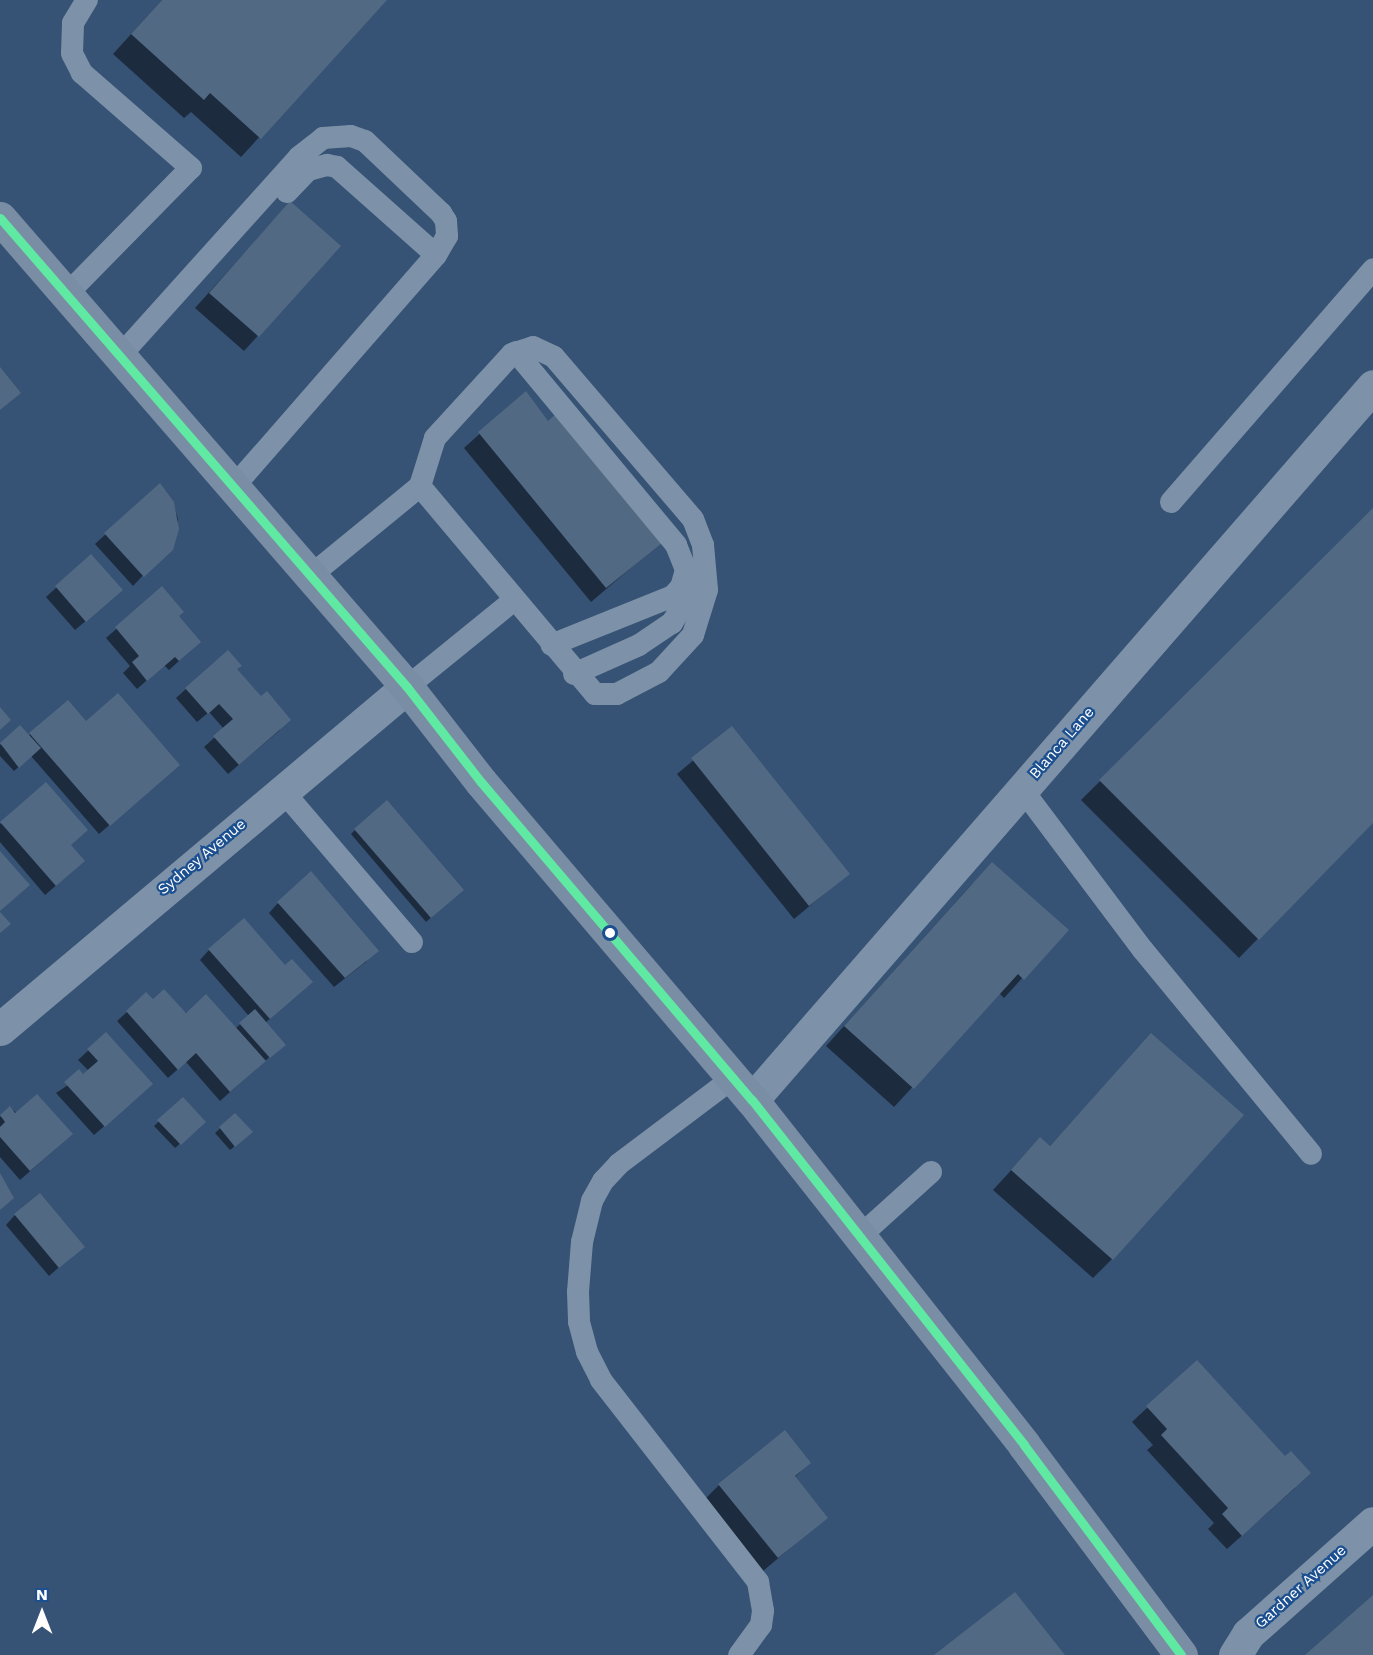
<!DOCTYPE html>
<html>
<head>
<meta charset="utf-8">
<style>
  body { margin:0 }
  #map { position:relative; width:1373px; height:1655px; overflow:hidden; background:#365274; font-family:"Work Sans",sans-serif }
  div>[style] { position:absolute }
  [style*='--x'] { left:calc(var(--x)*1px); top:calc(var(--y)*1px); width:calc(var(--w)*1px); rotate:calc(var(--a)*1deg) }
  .shadow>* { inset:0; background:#0007 }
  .building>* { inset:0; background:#526984 }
  .service>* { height:22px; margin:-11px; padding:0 11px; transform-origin:11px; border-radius:11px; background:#7d92a8 }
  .minor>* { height:33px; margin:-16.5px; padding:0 16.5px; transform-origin:16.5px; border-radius:16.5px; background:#7d92a8 }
  .secondary>* { height:33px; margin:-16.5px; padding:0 16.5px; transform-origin:16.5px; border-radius:16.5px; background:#798da4 }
  .bus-1>* { height:9px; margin:-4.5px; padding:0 4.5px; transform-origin:4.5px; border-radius:4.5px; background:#60e9a3 }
  .dots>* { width:16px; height:16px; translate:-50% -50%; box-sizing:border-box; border:3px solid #1b4f8f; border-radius:50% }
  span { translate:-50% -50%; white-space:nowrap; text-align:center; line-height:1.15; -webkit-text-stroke:4.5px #1b4f8f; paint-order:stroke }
  .street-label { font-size:15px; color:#fff }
  .north { position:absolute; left:12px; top:1583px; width:60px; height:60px; -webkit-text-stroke:4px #1b4f8f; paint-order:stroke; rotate:0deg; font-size:16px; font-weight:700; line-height:24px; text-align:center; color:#fff }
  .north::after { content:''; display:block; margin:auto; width:21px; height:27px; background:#fff; clip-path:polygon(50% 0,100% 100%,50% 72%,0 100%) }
</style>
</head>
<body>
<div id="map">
  <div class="shadow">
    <div style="clip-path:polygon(162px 0,385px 0,241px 157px,191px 112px,184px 118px,113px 54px)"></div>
    <div style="clip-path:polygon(276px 218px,339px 247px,244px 351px,195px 308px)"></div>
    <div style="clip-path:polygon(525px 393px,548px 423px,660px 543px,591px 602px,464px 448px)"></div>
    <div style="clip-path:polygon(160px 485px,173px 502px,178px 519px,175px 541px,133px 586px,95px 544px)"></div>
    <div style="clip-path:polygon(1373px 510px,1373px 821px,1239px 958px,1081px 800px)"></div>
    <div style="clip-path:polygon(91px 556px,111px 600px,75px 630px,46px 597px)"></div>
    <div style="clip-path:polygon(162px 589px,190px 651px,169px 670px,164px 665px,137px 689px,123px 673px,130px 666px,106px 638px)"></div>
    <div style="clip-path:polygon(236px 669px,280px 730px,228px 774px,204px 747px,224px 729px,209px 712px,197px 722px,176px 698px,186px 689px)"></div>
    <div style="clip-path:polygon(68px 702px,86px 723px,168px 774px,99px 834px,31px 756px,14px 771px,0 756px,0 745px,20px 727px,28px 736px)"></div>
    <div style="clip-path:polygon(731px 729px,848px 874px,794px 919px,677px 774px)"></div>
    <div style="clip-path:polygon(46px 784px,69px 846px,73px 871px,45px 895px,0 842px,0 824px)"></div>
    <div style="clip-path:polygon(355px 830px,457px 895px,426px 922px,351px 834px)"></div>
    <div style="clip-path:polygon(973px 883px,1066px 930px,1004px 998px,999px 993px,894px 1107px,826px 1046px)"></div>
    <div style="clip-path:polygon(278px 903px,367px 961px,334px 987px,269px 913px)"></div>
    <div style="clip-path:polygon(209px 950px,301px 991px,265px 1023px,284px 1044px,220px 1101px,186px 1062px,168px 1078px,117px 1021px,127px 1012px,153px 1001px,235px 1029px,249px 1016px,200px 960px)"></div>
    <div style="clip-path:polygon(106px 1034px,141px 1094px,94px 1135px,56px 1093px,89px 1071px,78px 1060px)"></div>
    <div style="clip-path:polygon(1151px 1035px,1112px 1259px,1093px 1278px,993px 1190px,1040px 1139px,1049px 1147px)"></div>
    <div style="clip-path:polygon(183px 1099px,204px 1122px,175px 1148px,154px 1126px)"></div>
    <div style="clip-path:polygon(10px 1108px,61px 1144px,20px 1180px,0 1157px,0 1117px)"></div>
    <div style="clip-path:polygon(235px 1115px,246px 1137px,230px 1150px,215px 1133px)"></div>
    <div style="clip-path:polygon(15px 1215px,83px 1246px,49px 1276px,6px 1225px)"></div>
    <div style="clip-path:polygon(1196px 1362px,1295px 1488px,1227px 1549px,1208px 1529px,1214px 1523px,1147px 1450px,1153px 1445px,1132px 1422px)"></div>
    <div style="clip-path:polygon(809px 1463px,794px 1478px,826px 1518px,763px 1571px,705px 1499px,719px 1485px)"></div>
  </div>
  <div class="building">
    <div style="clip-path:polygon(162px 0,387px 0,261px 139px,210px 93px,204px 100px,131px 34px)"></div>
    <div style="clip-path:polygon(290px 201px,341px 246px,259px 337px,209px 293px)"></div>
    <div style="clip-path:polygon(0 367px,21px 393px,0 410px)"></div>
    <div style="clip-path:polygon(526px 391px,548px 421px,557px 413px,662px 543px,606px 588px,478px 432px)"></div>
    <div style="clip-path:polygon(160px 483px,174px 502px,179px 529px,173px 550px,144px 577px,104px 533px)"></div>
    <div style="clip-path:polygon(1373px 508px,1373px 823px,1259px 940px,1099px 780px)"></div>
    <div style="clip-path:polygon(91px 554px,123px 590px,86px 622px,55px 586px)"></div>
    <div style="clip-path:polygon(162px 586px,184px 612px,179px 616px,201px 642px,179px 661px,175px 657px,147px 681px,132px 662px,139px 656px,115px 627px)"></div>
    <div style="clip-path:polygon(228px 650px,242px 666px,237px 669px,261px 696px,267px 691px,291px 720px,239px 765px,213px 736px,233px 719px,219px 704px,208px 714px,185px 688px)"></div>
    <div style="clip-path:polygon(118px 693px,180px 765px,110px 826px,29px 733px,68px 700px,86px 721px)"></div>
    <div style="clip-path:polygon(0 707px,11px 720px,0 730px)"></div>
    <div style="clip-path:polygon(20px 725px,41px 748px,19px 768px,0 743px)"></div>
    <div style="clip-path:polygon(732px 726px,850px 874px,809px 906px,691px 758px)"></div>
    <div style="clip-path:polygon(46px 782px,88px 830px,71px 845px,85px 861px,56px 886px,0 822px)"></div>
    <div style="clip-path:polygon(387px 800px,464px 890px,431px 918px,354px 829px)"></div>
    <div style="clip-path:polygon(0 851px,30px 885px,0 911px)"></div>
    <div style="clip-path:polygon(992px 862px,1069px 930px,1024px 980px,1018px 974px,914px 1089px,844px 1026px)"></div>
    <div style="clip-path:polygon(311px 871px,379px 951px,345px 978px,277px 902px)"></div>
    <div style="clip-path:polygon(0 912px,11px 924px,0 933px)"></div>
    <div style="clip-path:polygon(244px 918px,285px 965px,292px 959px,313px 982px,270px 1019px,208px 949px)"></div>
    <div style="clip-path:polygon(164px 989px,186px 1013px,206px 994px,266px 1061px,230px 1092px,196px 1053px,178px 1070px,126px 1011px,146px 992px,153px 999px)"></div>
    <div style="clip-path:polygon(255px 1009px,286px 1045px,270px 1058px,239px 1023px)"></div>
    <div style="clip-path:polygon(106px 1032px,153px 1084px,105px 1127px,64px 1082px,79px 1069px,83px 1074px,98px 1061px,87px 1049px)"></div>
    <div style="clip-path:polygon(1151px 1033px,1244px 1115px,1113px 1260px,1011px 1170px,1040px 1137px,1050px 1146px)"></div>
    <div style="clip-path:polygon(37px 1094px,73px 1134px,30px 1171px,0 1137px,0 1127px,5px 1122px,0 1115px,10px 1106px,15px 1113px)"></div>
    <div style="clip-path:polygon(183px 1097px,206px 1122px,181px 1145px,157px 1120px)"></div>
    <div style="clip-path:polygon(235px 1113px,253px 1132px,235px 1147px,219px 1127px)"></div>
    <div style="clip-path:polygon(0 1173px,14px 1198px,0 1210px)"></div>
    <div style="clip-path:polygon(40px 1193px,85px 1247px,59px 1268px,14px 1214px)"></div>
    <div style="clip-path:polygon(1197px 1360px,1285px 1456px,1291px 1451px,1311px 1473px,1242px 1536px,1222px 1514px,1228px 1508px,1161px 1435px,1167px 1429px,1146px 1406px)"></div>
    <div style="clip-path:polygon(785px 1430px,811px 1463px,795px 1476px,828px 1518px,778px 1558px,718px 1484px)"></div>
    <div style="clip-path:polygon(1015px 1592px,1065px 1655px,934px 1655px)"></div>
    <div style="clip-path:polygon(1373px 1595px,1373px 1655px,1305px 1655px)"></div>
  </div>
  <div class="service">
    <div style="--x:287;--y:192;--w:30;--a:-46"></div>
    <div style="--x:308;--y:170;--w:20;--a:-15"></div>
    <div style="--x:327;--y:165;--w:10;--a:11"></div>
    <div style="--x:337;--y:167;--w:132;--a:41.6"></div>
    <div style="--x:66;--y:295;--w:178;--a:-45.5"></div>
    <div style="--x:191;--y:168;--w:145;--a:-138.9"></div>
    <div style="--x:82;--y:73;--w:22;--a:-117"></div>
    <div style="--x:72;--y:53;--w:30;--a:-88"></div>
    <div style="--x:73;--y:23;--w:27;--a:-59"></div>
    <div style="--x:516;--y:352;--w:251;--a:50.3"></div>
    <div style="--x:676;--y:545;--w:27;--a:68"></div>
    <div style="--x:686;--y:570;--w:18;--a:106"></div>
    <div style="--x:681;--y:587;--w:12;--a:132"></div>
    <div style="--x:673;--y:596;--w:131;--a:158.1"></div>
    <div style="--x:119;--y:357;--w:269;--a:-48"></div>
    <div style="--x:299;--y:157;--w:31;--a:-38"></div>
    <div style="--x:323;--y:138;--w:28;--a:-4"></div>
    <div style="--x:351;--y:136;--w:15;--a:20"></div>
    <div style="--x:365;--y:141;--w:105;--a:43.5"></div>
    <div style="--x:441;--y:213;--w:9;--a:58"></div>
    <div style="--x:446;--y:221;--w:15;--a:86"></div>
    <div style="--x:447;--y:236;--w:22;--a:120"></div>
    <div style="--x:436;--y:255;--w:310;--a:131.1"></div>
    <div style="--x:1171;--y:502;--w:308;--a:-49"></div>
    <div style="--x:309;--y:577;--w:144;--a:-39.3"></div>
    <div style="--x:420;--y:486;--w:50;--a:-72.6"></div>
    <div style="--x:435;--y:438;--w:114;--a:-47.5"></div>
    <div style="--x:512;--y:354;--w:22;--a:-18"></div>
    <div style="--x:533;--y:347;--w:23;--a:25"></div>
    <div style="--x:554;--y:357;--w:213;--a:49.4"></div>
    <div style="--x:693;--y:519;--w:28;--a:69"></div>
    <div style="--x:703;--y:545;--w:45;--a:84.9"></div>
    <div style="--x:707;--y:590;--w:47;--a:107.3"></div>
    <div style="--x:693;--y:635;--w:50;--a:132.6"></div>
    <div style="--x:659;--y:672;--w:47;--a:152.4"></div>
    <div style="--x:617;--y:694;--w:22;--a:180"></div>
    <div style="--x:595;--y:694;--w:272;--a:-130.1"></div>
    <div style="--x:574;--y:674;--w:71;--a:-24"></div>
    <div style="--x:639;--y:645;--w:40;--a:-34"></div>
    <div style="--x:672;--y:623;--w:23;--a:-59"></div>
    <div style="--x:684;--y:603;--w:23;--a:-83"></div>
    <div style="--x:407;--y:687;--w:138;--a:-39.1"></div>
    <div style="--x:1022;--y:789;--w:201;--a:53.1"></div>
    <div style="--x:1143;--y:950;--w:264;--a:50.5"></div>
    <div style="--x:282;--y:790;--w:200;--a:49.5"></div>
    <div style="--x:733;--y:1078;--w:143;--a:143"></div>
    <div style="--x:619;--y:1164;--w:23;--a:133"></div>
    <div style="--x:603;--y:1181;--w:23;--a:119"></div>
    <div style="--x:592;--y:1201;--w:42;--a:103.7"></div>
    <div style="--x:582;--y:1242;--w:50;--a:94.6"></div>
    <div style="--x:578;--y:1292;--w:30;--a:88"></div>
    <div style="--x:579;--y:1322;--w:31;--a:75"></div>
    <div style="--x:587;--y:1352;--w:31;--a:63"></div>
    <div style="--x:601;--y:1380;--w:256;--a:52.1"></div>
    <div style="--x:758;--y:1582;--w:29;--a:80"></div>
    <div style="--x:763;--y:1611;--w:14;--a:98"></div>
    <div style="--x:761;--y:1625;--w:37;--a:126"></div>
    <div style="--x:859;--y:1237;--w:97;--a:-42.1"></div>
  </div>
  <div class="minor">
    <div style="--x:0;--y:1029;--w:532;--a:-40.04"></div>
    <div style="--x:752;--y:1100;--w:946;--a:-48.98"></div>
    <div style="--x:1235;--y:1655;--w:25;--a:-58"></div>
    <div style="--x:1248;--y:1634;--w:167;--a:-41.6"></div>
  </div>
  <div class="secondary">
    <div style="--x:0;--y:218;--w:621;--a:49.05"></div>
    <div style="--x:407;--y:687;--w:120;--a:52.1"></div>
    <div style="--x:481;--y:782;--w:418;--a:49.6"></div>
    <div style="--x:752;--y:1100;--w:439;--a:51.7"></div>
    <div style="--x:1024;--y:1445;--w:262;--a:53.2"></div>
  </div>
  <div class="bus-1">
    <div style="--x:0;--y:218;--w:621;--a:49.05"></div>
    <div style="--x:407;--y:687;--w:120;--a:52.1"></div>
    <div style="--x:481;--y:782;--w:418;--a:49.6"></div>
    <div style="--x:752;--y:1100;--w:439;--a:51.7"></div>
    <div style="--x:1024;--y:1445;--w:262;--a:53.2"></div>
  </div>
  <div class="dots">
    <div style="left:610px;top:933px;background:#fff"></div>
  </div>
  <div class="street-label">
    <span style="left:1062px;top:743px;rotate:-49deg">Blanca Lane</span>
    <span style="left:202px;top:857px;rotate:-40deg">Sydney Avenue</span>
    <span style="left:1301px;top:1587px;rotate:-42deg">Gardner Avenue</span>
  </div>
  <div class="north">N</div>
</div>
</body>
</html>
